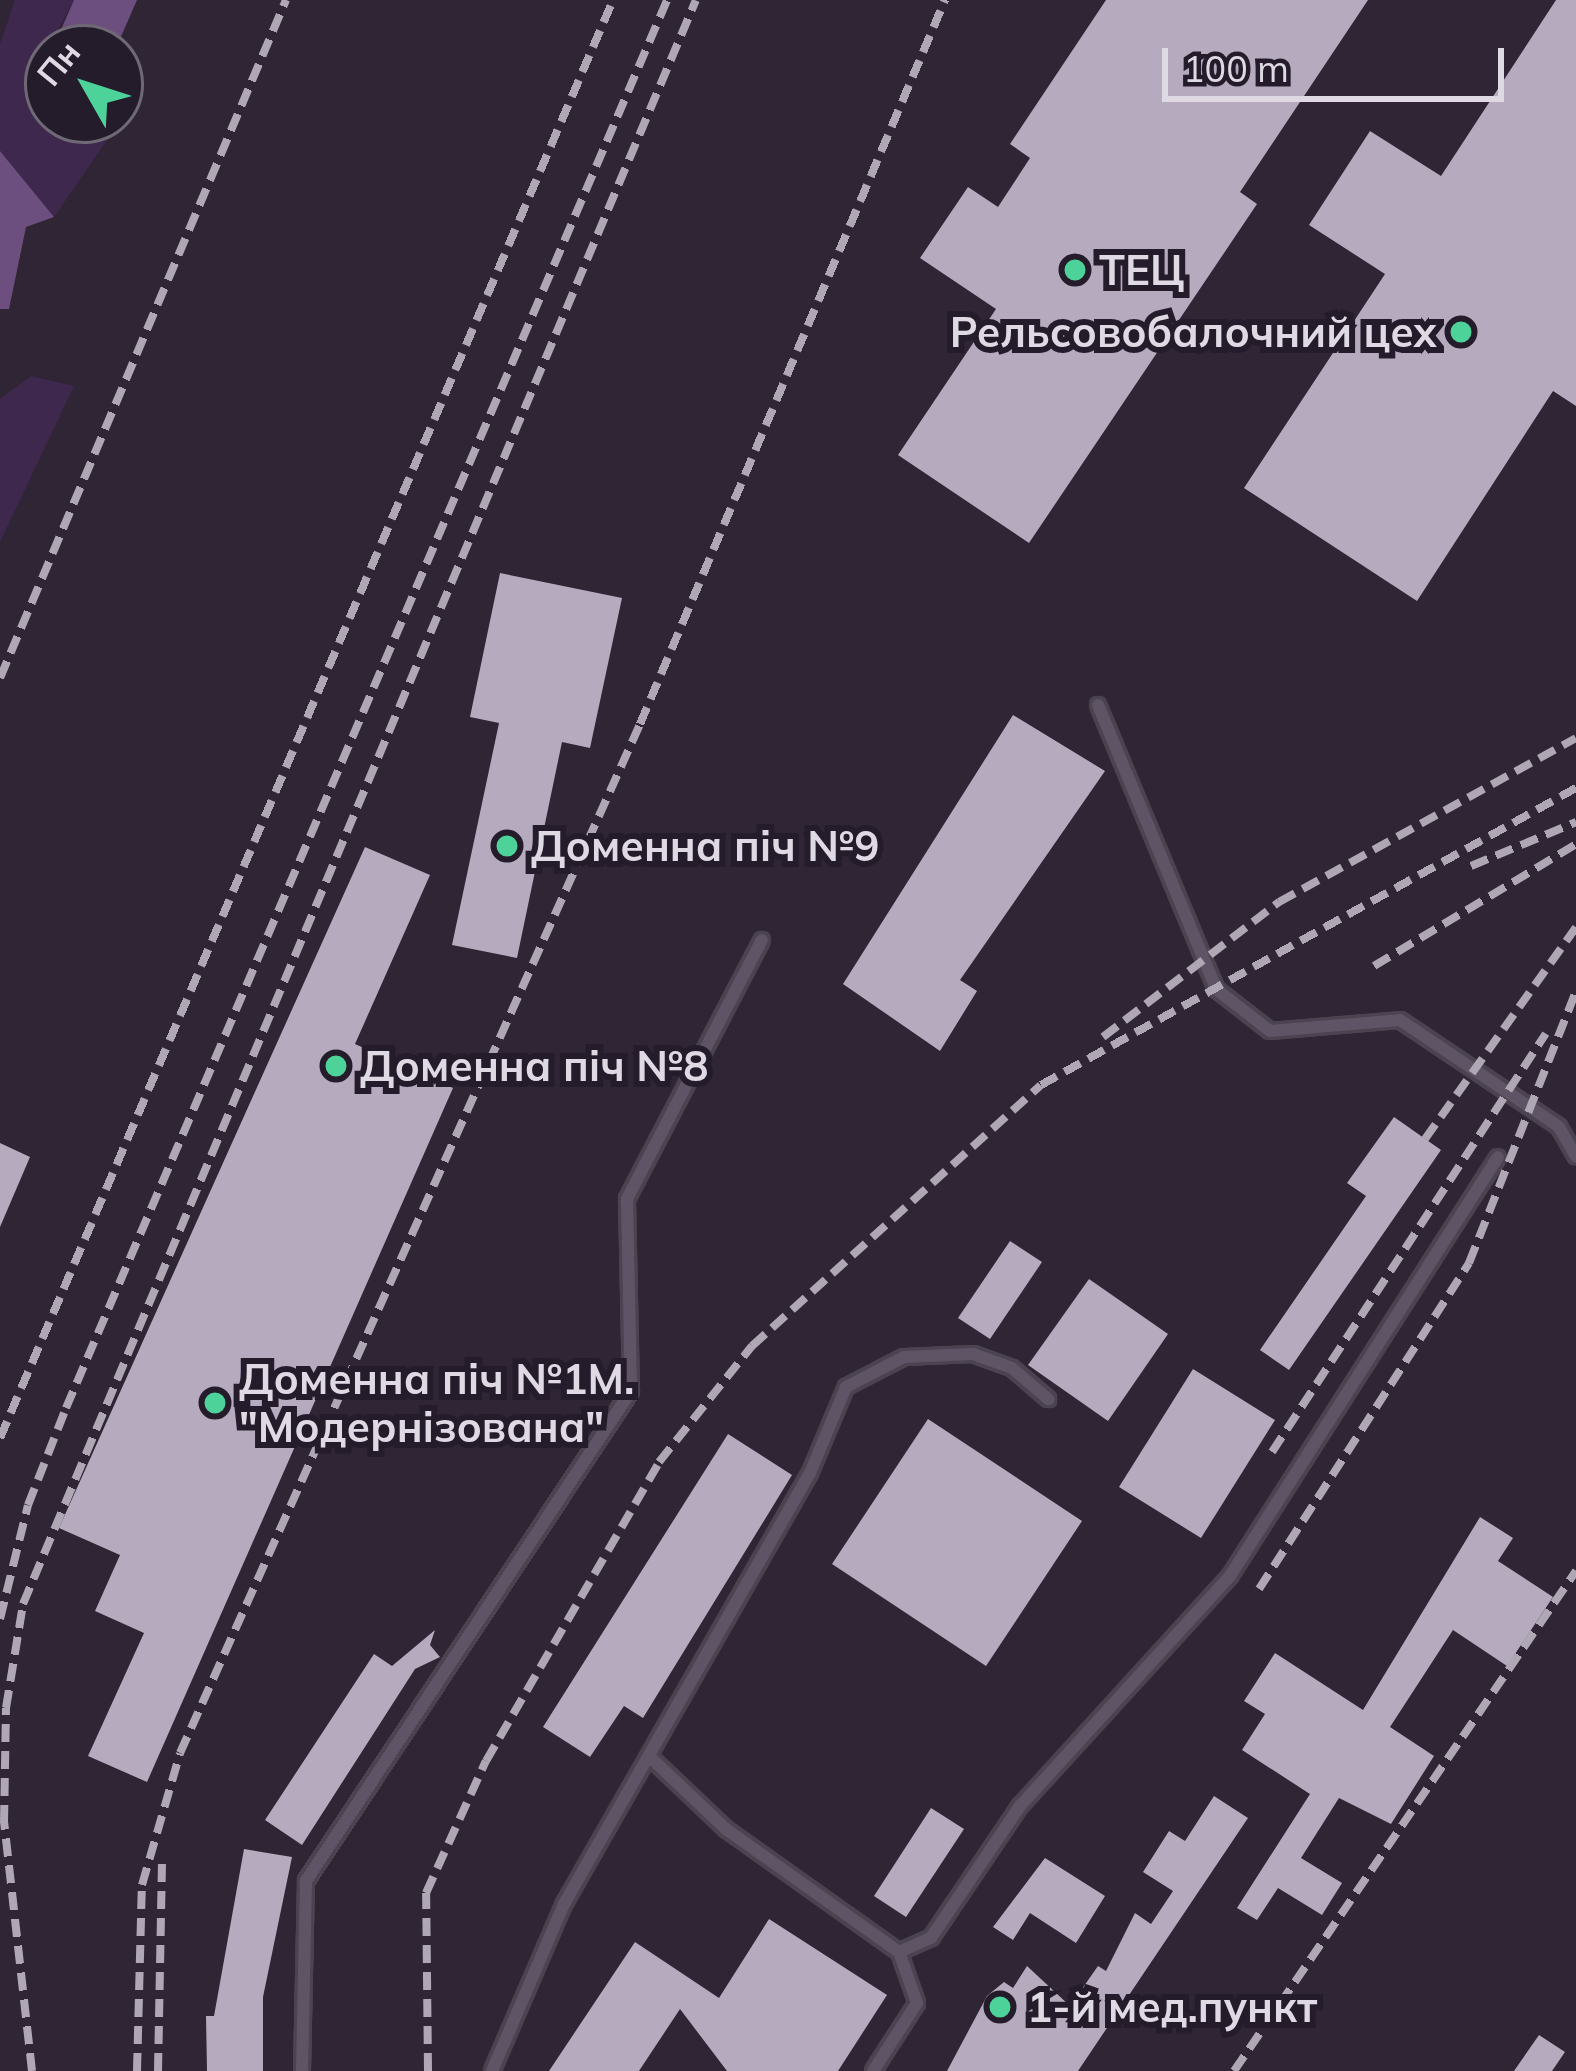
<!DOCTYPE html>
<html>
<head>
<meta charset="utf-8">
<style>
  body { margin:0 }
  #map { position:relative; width:1576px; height:2071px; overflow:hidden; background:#2f2535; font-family:Mulish,sans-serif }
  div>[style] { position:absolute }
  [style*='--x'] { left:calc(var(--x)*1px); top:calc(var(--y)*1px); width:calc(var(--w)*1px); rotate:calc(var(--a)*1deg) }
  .green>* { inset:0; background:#3f284e }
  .water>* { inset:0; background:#6c4f7e }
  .building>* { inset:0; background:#b6aabf }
  .roads { filter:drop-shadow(3px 0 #4b4350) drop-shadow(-3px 0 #4b4350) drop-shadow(0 3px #4b4350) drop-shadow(0 -3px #4b4350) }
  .service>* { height:12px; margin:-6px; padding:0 6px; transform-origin:6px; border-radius:6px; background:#5f5466 }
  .rail>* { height:8px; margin-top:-4px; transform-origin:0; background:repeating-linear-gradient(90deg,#afa8b4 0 18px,transparent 0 27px) }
  .dots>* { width:33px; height:33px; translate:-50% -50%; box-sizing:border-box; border:6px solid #251c2b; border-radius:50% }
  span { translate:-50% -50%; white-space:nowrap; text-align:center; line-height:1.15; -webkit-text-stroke:12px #251c2b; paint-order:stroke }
  .poi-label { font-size:42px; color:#dfd9e3; font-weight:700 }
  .left { translate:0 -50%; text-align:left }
  .right { translate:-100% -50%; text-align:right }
  .north { position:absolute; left:24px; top:24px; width:120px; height:120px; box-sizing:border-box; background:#251c2b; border:3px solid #6f6875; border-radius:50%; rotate:309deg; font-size:33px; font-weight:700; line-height:48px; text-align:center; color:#dfd9e3 }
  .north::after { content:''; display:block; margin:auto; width:42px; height:54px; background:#4dd39a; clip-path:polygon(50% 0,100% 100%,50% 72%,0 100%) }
  .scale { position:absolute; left:1162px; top:48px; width:342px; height:54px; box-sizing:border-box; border:6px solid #dfd9e3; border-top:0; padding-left:15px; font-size:36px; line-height:42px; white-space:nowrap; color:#dfd9e3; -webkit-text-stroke:9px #251c2b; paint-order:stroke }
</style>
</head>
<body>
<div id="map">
  <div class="green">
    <div style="clip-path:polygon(15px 0,74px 0,48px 48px,48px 120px,120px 120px,120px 106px,129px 108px,54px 217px,0 151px,0 44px)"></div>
    <div style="clip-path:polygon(31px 376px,74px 386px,0 542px,0 399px)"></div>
  </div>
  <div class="water">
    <div style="clip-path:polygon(74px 0,137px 0,116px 48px,53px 48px)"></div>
    <div style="clip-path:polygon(0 151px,54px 217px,26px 227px,9px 309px,0 309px)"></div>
  </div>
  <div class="building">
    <div style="clip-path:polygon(1106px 0,1368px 0,1240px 192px,1257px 204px,1029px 543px,898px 455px,996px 309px,920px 258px,968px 187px,998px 207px,1030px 158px,1010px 144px)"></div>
    <div style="clip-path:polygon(1556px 0,1576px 0,1576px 406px,1553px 391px,1417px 601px,1244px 488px,1385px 274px,1309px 225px,1370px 131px,1441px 176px)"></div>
    <div style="clip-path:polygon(500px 573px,622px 598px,590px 748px,562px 742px,517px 958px,452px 945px,499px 723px,470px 717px)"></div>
    <div style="clip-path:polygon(1013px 715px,1105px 771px,960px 980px,977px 991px,940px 1051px,843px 984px)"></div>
    <div style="clip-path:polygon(365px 847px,430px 875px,355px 1044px,453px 1088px,147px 1782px,88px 1756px,144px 1633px,95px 1611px,120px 1555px,59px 1528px)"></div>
    <div style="clip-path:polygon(1394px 1117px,1441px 1150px,1289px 1370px,1260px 1350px,1366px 1196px,1347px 1183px)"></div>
    <div style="clip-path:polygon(0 1143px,30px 1157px,0 1227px)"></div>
    <div style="clip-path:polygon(1010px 1241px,1042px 1262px,990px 1339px,958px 1318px)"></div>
    <div style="clip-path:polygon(1089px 1279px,1168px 1334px,1108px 1421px,1028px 1365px)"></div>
    <div style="clip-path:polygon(1193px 1369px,1275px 1420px,1201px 1538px,1119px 1487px)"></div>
    <div style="clip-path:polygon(928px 1419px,1082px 1521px,986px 1666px,832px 1564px)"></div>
    <div style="clip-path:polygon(728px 1434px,792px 1475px,643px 1718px,624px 1706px,590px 1757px,543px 1727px)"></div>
    <div style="clip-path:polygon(1480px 1517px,1513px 1538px,1498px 1561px,1553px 1597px,1507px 1666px,1453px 1630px,1390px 1727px,1434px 1756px,1391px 1824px,1339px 1798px,1301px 1858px,1342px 1883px,1322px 1915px,1278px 1888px,1257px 1920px,1237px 1908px,1310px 1794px,1242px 1750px,1265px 1714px,1244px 1701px,1275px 1653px,1363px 1710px)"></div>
    <div style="clip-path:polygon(435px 1630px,430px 1645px,440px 1657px,415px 1669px,302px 1845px,265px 1820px,374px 1654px,392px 1666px)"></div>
    <div style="clip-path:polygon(1214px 1796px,1248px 1818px,1078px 2071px,947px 2071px,987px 1996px,1004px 1982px,1013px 1988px,1027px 1966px,1070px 2006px,1098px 1966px,1106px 1971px,1135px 1913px,1151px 1924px,1173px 1891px,1143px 1872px,1169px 1831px,1185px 1841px)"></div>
    <div style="clip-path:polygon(931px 1808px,964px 1829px,906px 1917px,874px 1896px)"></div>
    <div style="clip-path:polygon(244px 1849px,292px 1857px,263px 1997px,263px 2071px,207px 2071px,206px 2016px,214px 2016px)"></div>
    <div style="clip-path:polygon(1045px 1858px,1105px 1896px,1076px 1943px,1030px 1913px,1013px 1940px,993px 1927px)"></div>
    <div style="clip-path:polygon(769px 1919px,887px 1995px,838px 2071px,727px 2071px,680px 2009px,639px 2071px,549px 2071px,635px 1942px,719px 1998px)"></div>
    <div style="clip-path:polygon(1539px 2035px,1565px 2052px,1552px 2071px,1514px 2071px)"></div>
  </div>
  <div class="roads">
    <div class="service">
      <div style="--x:1098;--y:705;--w:308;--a:67.4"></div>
      <div style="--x:1216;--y:989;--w:68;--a:37.9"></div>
      <div style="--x:1270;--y:1031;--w:130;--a:-4.8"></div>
      <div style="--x:1400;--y:1020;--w:192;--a:33.9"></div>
      <div style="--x:1559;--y:1127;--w:34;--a:60"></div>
      <div style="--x:650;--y:1757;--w:105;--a:43.5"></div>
      <div style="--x:726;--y:1829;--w:212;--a:35.4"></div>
      <div style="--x:302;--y:2071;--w:190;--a:-88.8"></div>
      <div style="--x:306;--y:1881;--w:588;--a:-56.45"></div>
      <div style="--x:631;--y:1391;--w:192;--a:-91.2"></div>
      <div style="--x:627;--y:1199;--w:292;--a:-62.5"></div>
      <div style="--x:492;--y:2071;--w:182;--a:-66.7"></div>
      <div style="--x:564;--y:1904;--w:496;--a:-60.3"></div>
      <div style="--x:810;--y:1473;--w:93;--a:-67.3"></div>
      <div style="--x:846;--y:1387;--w:65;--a:-27.3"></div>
      <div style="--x:904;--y:1357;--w:69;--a:-2.5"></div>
      <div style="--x:973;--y:1354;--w:41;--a:19.7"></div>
      <div style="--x:1012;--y:1368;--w:48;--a:40.7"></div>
      <div style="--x:873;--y:2071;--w:81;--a:-57.1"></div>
      <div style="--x:917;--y:2003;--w:54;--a:-109.4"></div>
      <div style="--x:899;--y:1952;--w:35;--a:-24"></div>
      <div style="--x:931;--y:1938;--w:159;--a:-56"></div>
      <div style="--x:1020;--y:1806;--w:311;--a:-47.6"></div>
      <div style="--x:1230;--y:1576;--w:497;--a:-57.4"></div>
    </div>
  </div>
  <div class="rail">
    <div style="--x:0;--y:678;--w:736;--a:-67.13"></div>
    <div style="--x:1471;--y:866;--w:114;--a:-22.7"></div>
    <div style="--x:1374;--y:966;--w:236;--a:-31.1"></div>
    <div style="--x:1103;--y:1037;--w:222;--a:-37.5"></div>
    <div style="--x:1279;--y:902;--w:339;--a:-28.9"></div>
    <div style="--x:1425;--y:1139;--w:260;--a:-54.5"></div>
    <div style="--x:0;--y:1438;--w:1563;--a:-66.91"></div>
    <div style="--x:1272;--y:1452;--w:500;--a:-56.8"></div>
    <div style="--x:1259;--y:1589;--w:388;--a:-57.2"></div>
    <div style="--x:1469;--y:1263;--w:292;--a:-68.5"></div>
    <div style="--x:0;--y:1619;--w:117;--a:-76.2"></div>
    <div style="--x:28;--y:1505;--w:104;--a:-68.6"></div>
    <div style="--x:66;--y:1408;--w:1531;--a:-66.88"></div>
    <div style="--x:32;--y:2071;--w:250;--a:-96.4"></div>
    <div style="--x:4;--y:1823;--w:115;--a:-89"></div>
    <div style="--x:6;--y:1708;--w:105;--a:-80.7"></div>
    <div style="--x:23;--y:1604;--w:1739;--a:-67.24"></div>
    <div style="--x:137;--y:2071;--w:186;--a:-88.5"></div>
    <div style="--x:142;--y:1885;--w:137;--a:-73.9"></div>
    <div style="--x:180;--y:1753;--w:1127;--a:-65.91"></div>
    <div style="--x:640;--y:724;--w:786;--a:-67.16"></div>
    <div style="--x:158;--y:2071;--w:216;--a:-88.9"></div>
    <div style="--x:428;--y:2071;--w:178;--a:-90.6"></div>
    <div style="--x:426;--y:1893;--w:145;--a:-65.6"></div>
    <div style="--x:486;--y:1761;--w:345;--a:-59.9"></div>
    <div style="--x:659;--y:1462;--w:149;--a:-51.3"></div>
    <div style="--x:752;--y:1346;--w:389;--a:-42.1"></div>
    <div style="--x:1041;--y:1085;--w:612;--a:-29.04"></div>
    <div style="--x:1234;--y:2071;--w:606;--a:-55.63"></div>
  </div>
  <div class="dots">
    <div style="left:1075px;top:270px;background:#4dd39a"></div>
    <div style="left:1461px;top:332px;background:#4dd39a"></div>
    <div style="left:507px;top:846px;background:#4dd39a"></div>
    <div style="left:336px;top:1066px;background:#4dd39a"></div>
    <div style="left:215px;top:1403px;background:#4dd39a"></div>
    <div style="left:1000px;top:2007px;background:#4dd39a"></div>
  </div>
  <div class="poi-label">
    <span class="left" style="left:1099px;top:270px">ТЕЦ</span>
    <span class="right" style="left:1437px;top:332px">Рельсовобалочний цех</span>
    <span class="left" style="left:531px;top:846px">Доменна піч №9</span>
    <span class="left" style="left:360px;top:1066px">Доменна піч №8</span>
    <span class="left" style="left:239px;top:1403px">Доменна піч №1М.<br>"Модернізована"</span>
    <span class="left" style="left:1027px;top:2007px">1-й мед.пункт</span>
  </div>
  <div class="north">Пн</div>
  <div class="scale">100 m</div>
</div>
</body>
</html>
